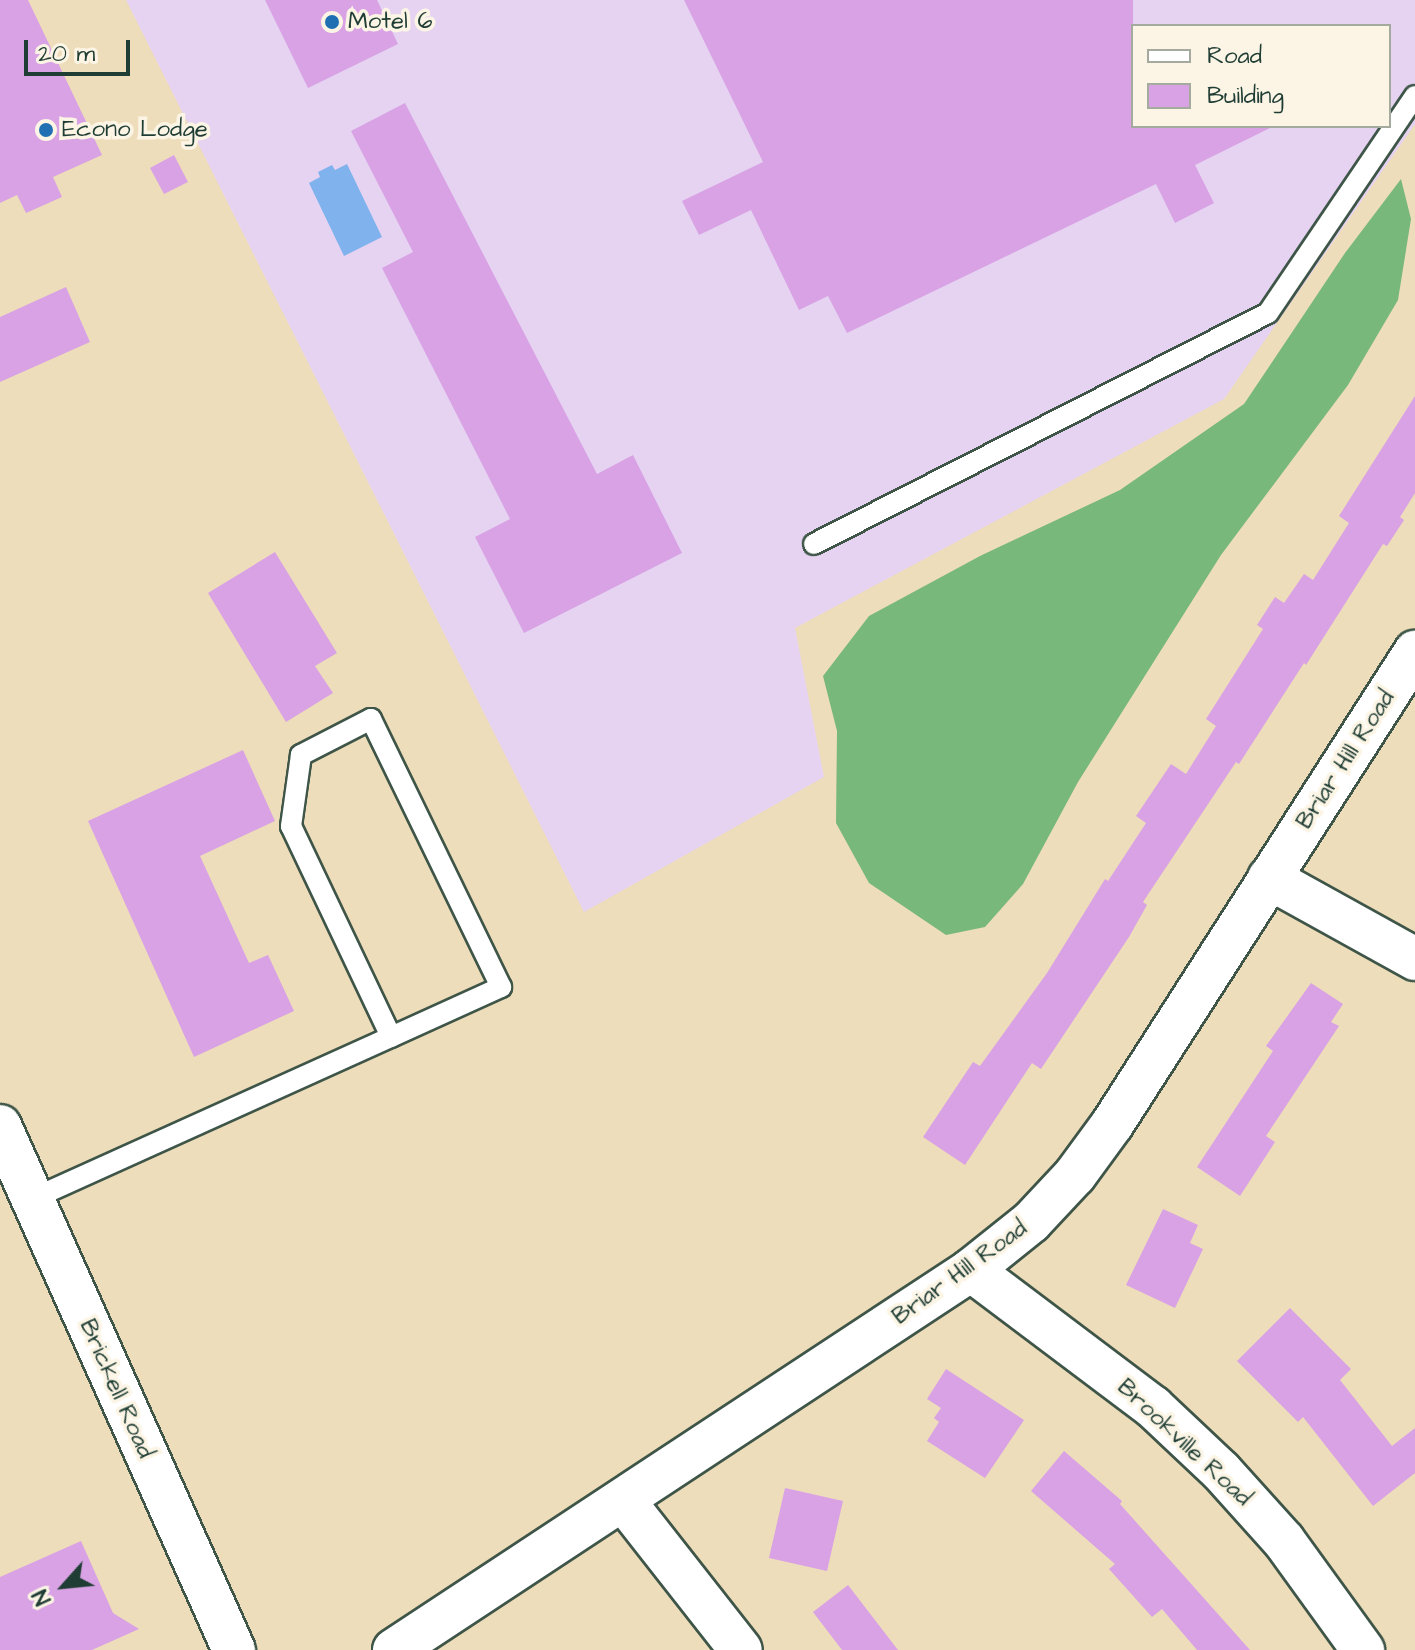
<!DOCTYPE html>
<html>
<head>
<meta charset="utf-8">
<style>
  body { margin:0 }
  #map { position:relative; width:1415px; height:1650px; overflow:hidden; background:#eeddba; font-family:"Architects Daughter",sans-serif }
  div>[style] { position:absolute }
  [style*='--x'] { left:calc(var(--x)*1px); top:calc(var(--y)*1px); width:calc(var(--w)*1px); rotate:calc(var(--a)*1deg) }
  .built>* { inset:0; background:#e5d3f1 }
  .forest>* { inset:0; background:#78b87a }
  .water>* { inset:0; background:#80b2ed }
  .building>* { inset:0; background:#d8a2e5 }
  .roads { filter:drop-shadow(2px 0 #3e5548) drop-shadow(-2px 0 #3e5548) drop-shadow(0 2px #3e5548) drop-shadow(0 -2px #3e5548) }
  .service>* { height:20px; margin:-10px; padding:0 10px; transform-origin:10px; border-radius:10px; background:#fff }
  .minor>* { height:42px; margin:-21px; padding:0 21px; transform-origin:21px; border-radius:21px; background:#fff }
  .dots>* { width:22px; height:22px; translate:-50% -50%; box-sizing:border-box; border:4px solid #fcf5e5; border-radius:50% }
  span { translate:-50% -50%; white-space:nowrap; text-align:center; line-height:1.15; -webkit-text-stroke:7px #fcf5e5; paint-order:stroke }
  .poi-label { font-size:24px; color:#1f3d34 }
  .left { translate:0 -50%; text-align:left }
  .street-label { font-size:24px; color:#1f3d34 }
  .legend { position:absolute; left:1131px; top:24px; width:260px; height:104px; box-sizing:border-box; background:#fcf5e5; border:2px solid #a4ab9e; margin:0; padding:10px 14px; list-style:none; font-size:24px; color:#1f3d34 }
  .legend li { display:flex; align-items:center; gap:16px; height:40px }
  .legend b { width:40px; border:2px solid #a4ab9e }
  .north { position:absolute; left:24px; top:1546px; width:80px; height:80px; -webkit-text-stroke:6px #fcf5e5; paint-order:stroke; rotate:243deg; font-size:22px; font-weight:700; line-height:32px; text-align:center; color:#1f3d34 }
  .north::after { content:''; display:block; margin:auto; width:28px; height:36px; background:#1f3d34; clip-path:polygon(50% 0,100% 100%,50% 72%,0 100%) }
  .scale { position:absolute; left:24px; top:40px; width:106px; height:36px; box-sizing:border-box; border:4px solid #1f3d34; border-top:0; padding-left:10px; font-size:24px; line-height:28px; white-space:nowrap; color:#1f3d34; -webkit-text-stroke:6px #fcf5e5; paint-order:stroke }
</style>
</head>
<body>
<div id="map">
  <div class="built">
    <div style="clip-path:polygon(evenodd,126px 0,1415px 0,1415px 124px,1224px 399px,795px 628px,824px 777px,584px 912px,126px 0,1133px 26px,1389px 26px,1389px 126px,1133px 126px,1133px 26px)"></div>
  </div>
  <div class="forest">
    <div style="clip-path:polygon(1401px 179px,1411px 219px,1398px 300px,1348px 385px,1221px 555px,1078px 782px,1023px 884px,985px 927px,946px 935px,869px 883px,836px 823px,837px 731px,823px 676px,869px 616px,980px 556px,1120px 490px,1244px 404px,1345px 253px)"></div>
  </div>
  <div class="water">
    <div style="clip-path:polygon(347px 164px,382px 237px,344px 256px,309px 183px,320px 177px,318px 172px,332px 165px,335px 170px)"></div>
  </div>
  <div class="building">
    <div style="clip-path:polygon(0 0,28px 0,102px 155px,53px 177px,62px 197px,26px 213px,17px 195px,0 203px)"></div>
    <div style="clip-path:polygon(265px 0,377px 0,398px 44px,308px 88px)"></div>
    <div style="clip-path:polygon(684px 0,1133px 0,1133px 126px,1274px 126px,1195px 165px,1214px 203px,1175px 223px,1156px 184px,847px 333px,828px 296px,799px 310px,751px 210px,699px 235px,682px 201px,763px 162px)"></div>
    <div style="clip-path:polygon(405px 103px,597px 474px,633px 455px,682px 553px,524px 633px,475px 537px,510px 519px,382px 268px,413px 252px,351px 131px)"></div>
    <div style="clip-path:polygon(174px 155px,188px 182px,164px 194px,150px 168px)"></div>
    <div style="clip-path:polygon(66px 287px,90px 342px,0 382px,0 317px)"></div>
    <div style="clip-path:polygon(1415px 396px,1415px 493px,1400px 517px,1404px 520px,1387px 546px,1383px 544px,1306px 665px,1304px 663px,1239px 764px,1236px 762px,1143px 902px,1147px 905px,1129px 937px,1041px 1069px,1032px 1063px,965px 1165px,923px 1137px,973px 1062px,980px 1066px,1047px 973px,1105px 879px,1108px 881px,1146px 823px,1136px 816px,1171px 764px,1186px 774px,1216px 726px,1206px 719px,1263px 629px,1257px 625px,1275px 597px,1284px 603px,1304px 574px,1313px 580px,1349px 523px,1339px 516px)"></div>
    <div style="clip-path:polygon(275px 552px,337px 653px,315px 666px,333px 693px,286px 722px,208px 593px)"></div>
    <div style="clip-path:polygon(243px 750px,275px 821px,200px 856px,249px 963px,268px 955px,294px 1011px,194px 1057px,88px 821px)"></div>
    <div style="clip-path:polygon(1311px 983px,1343px 1004px,1331px 1022px,1339px 1026px,1266px 1136px,1275px 1142px,1240px 1196px,1197px 1167px,1273px 1051px,1266px 1046px)"></div>
    <div style="clip-path:polygon(1163px 1209px,1198px 1225px,1190px 1243px,1203px 1249px,1175px 1308px,1126px 1285px)"></div>
    <div style="clip-path:polygon(1290px 1308px,1351px 1369px,1340px 1380px,1392px 1446px,1415px 1428px,1415px 1473px,1373px 1506px,1303px 1417px,1298px 1422px,1237px 1361px)"></div>
    <div style="clip-path:polygon(946px 1369px,1024px 1420px,985px 1478px,927px 1441px,939px 1422px,934px 1418px,941px 1408px,927px 1399px)"></div>
    <div style="clip-path:polygon(1064px 1451px,1122px 1501px,1120px 1504px,1250px 1650px,1197px 1650px,1162px 1609px,1152px 1617px,1109px 1569px,1115px 1564px,1031px 1491px)"></div>
    <div style="clip-path:polygon(785px 1488px,843px 1501px,827px 1571px,769px 1558px)"></div>
    <div style="clip-path:polygon(81px 1541px,113px 1613px,139px 1629px,92px 1650px,0 1650px,0 1577px)"></div>
    <div style="clip-path:polygon(848px 1585px,898px 1650px,842px 1650px,813px 1612px)"></div>
  </div>
  <div class="roads">
    <div class="service">
      <div style="--x:814;--y:544;--w:509;--a:-26.97"></div>
      <div style="--x:1268;--y:313;--w:262;--a:-55.9"></div>
      <div style="--x:32;--y:1199;--w:394;--a:-24.3"></div>
      <div style="--x:391;--y:1037;--w:121;--a:-24.4"></div>
      <div style="--x:501;--y:987;--w:298;--a:-115.9"></div>
      <div style="--x:371;--y:719;--w:79;--a:152.8"></div>
      <div style="--x:301;--y:755;--w:72;--a:98"></div>
      <div style="--x:291;--y:826;--w:233;--a:64.6"></div>
    </div>
    <div class="minor">
      <div style="--x:1269;--y:878;--w:167;--a:29"></div>
      <div style="--x:0;--y:1126;--w:574;--a:65.94"></div>
      <div style="--x:971;--y:1270;--w:228;--a:37"></div>
      <div style="--x:1153;--y:1407;--w:93;--a:43.3"></div>
      <div style="--x:1221;--y:1471;--w:94;--a:48"></div>
      <div style="--x:1284;--y:1541;--w:135;--a:54.1"></div>
      <div style="--x:624;--y:1501;--w:189;--a:51.9"></div>
      <div style="--x:394;--y:1650;--w:691;--a:-33.37"></div>
      <div style="--x:971;--y:1270;--w:77;--a:-38.7"></div>
      <div style="--x:1031;--y:1222;--w:64;--a:-46.9"></div>
      <div style="--x:1075;--y:1175;--w:64;--a:-53.8"></div>
      <div style="--x:1113;--y:1123;--w:560;--a:-57.33"></div>
    </div>
  </div>
  <div class="dots">
    <div style="left:332px;top:22px;background:#1f6fb2"></div>
    <div style="left:46px;top:130px;background:#1f6fb2"></div>
  </div>
  <div class="poi-label">
    <span class="left" style="left:348px;top:22px">Motel 6</span>
    <span class="left" style="left:62px;top:130px">Econo Lodge</span>
  </div>
  <div class="street-label">
    <span style="left:1346px;top:760px;rotate:-57deg">Briar Hill Road</span>
    <span style="left:960px;top:1273px;rotate:-36deg">Briar Hill Road</span>
    <span style="left:116px;top:1389px;rotate:66deg">Brickell Road</span>
    <span style="left:1184px;top:1443px;rotate:43deg">Brookville Road</span>
  </div>
  <ul class="legend">
  <li><b style="height:10px;background:#fff"></b>Road</li>
  <li><b style="height:22px;background:#d8a2e5"></b>Building</li>
  </ul>
  <div class="north">N</div>
  <div class="scale">20 m</div>
</div>
</body>
</html>
